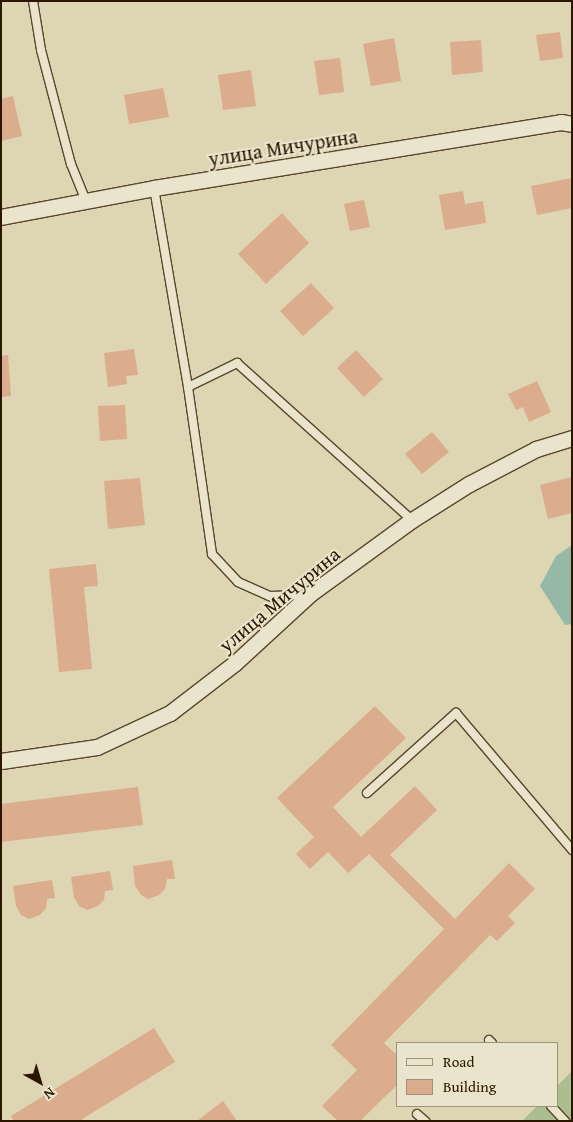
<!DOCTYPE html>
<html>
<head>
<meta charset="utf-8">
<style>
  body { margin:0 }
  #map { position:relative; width:573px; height:1122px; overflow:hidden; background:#ded5b2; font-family:"Gentium Book Plus",serif }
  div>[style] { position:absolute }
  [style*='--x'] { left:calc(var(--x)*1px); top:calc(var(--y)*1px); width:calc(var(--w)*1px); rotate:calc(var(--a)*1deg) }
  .green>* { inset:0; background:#acbe90 }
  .water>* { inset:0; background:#95b9a6 }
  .building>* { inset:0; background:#dbac8d }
  .roads { filter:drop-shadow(1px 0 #58462c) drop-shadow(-1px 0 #58462c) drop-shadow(0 1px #58462c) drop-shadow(0 -1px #58462c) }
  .lane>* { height:8px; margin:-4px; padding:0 4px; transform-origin:4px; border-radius:4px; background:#eae4cd }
  .street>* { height:15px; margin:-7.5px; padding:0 7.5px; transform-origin:7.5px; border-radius:7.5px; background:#eae4cd }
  span { translate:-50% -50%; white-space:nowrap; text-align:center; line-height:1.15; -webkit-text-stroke:4px #eae4cd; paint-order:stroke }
  .street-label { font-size:20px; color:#2b1700 }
  .frame { position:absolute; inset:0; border:2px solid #2b1700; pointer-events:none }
  .legend { position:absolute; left:396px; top:1042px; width:162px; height:65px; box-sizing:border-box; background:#eae4cd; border:1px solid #9e927b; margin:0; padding:6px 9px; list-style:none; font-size:15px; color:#2b1700 }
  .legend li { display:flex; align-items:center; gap:10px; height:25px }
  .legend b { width:25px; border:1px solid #9e927b }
  .north { position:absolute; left:15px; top:1057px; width:50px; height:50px; -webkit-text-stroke:4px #eae4cd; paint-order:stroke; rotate:141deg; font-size:14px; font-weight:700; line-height:20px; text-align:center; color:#2b1700 }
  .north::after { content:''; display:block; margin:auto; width:18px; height:22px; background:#2b1700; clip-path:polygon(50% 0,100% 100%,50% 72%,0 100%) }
</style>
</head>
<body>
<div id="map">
  <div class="green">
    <div style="clip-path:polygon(572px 1071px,572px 1121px,522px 1121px,537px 1106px,557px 1106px,557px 1086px)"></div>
  </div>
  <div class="water">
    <div style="clip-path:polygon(572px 545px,572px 624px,565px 625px,540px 586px,556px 556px)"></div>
  </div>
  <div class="building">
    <div style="clip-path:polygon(560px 32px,563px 58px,540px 61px,536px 35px)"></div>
    <div style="clip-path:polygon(394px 38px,401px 81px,371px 86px,363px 44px)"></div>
    <div style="clip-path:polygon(481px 40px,483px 72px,452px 75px,450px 42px)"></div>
    <div style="clip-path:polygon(340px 58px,344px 92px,319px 95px,314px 61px)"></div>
    <div style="clip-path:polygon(251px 70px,256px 106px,223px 110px,218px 75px)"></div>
    <div style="clip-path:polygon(163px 88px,169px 117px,129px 124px,124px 95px)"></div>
    <div style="clip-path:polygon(13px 96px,22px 136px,1px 141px,1px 99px)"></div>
    <div style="clip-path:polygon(572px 178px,572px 208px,537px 215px,531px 186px)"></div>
    <div style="clip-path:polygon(463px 191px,465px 204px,483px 201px,486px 223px,445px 230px,439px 195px)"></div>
    <div style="clip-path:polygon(364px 200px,370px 227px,350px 231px,344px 204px)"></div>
    <div style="clip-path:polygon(282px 213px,309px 243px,266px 284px,238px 254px)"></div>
    <div style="clip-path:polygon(311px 283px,334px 308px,303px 336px,280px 311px)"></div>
    <div style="clip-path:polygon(134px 349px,138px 375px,126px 376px,127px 384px,108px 387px,104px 353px)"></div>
    <div style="clip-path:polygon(356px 350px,383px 379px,364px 397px,337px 368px)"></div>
    <div style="clip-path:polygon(8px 355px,11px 396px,1px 397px,1px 356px)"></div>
    <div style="clip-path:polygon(537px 381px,551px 412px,529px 422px,523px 407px,516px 410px,508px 394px)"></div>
    <div style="clip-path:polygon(125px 405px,127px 439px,100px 441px,98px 406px)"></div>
    <div style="clip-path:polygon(432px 432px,449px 452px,422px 474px,405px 454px)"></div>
    <div style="clip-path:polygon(572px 477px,572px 513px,548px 519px,540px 485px)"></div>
    <div style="clip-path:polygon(140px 478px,145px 525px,108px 529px,104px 481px)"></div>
    <div style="clip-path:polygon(96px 564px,98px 586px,84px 587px,92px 669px,59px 672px,49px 569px)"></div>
    <div style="clip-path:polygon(375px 706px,406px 738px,333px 807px,361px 837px,415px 786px,437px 810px,390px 855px,455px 919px,509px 863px,535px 889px,508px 916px,515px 923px,497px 941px,490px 935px,384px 1043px,397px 1055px,397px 1085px,360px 1121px,338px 1121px,322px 1106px,357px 1070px,331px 1045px,444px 929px,369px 854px,348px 873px,328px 852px,310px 869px,296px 854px,314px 837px,277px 798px)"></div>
    <div style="clip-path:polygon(138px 787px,143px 825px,1px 842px,1px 804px)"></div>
    <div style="clip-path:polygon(172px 860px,175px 879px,167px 879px,165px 889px,159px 895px,148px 899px,141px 895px,135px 886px,133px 866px)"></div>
    <div style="clip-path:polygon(110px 871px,113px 890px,105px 891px,104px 900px,98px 906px,87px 910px,79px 906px,74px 897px,71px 877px)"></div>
    <div style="clip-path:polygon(52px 880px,55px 898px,47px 899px,46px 908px,40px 915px,29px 919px,21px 915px,16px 906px,13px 886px)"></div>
    <div style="clip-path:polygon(154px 1028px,175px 1062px,79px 1121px,14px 1121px,11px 1116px)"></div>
    <div style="clip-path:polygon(223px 1101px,237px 1121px,197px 1121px)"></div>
  </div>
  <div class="roads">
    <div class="lane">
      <div style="--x:33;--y:1;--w:50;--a:80.7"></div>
      <div style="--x:41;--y:50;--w:118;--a:75.3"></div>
      <div style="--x:71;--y:164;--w:38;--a:68"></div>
      <div style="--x:154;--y:188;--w:202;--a:80.3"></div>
      <div style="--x:188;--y:387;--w:169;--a:81.8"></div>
      <div style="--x:212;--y:554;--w:38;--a:47"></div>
      <div style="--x:238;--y:582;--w:35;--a:24"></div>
      <div style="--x:270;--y:596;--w:38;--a:-2"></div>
      <div style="--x:188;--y:387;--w:55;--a:-26.1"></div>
      <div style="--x:237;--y:363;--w:235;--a:41.9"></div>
      <div style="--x:367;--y:793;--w:120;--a:-42"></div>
      <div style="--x:456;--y:713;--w:180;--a:49.7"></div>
      <div style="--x:489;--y:1040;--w:4;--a:45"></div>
      <div style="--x:551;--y:1106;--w:21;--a:47"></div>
      <div style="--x:417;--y:1114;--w:11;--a:41"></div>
    </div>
    <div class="street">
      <div style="--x:1;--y:217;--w:156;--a:-10.7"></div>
      <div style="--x:154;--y:188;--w:412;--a:-9.2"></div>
      <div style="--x:561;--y:122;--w:11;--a:10"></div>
      <div style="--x:1;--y:761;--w:97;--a:-8.3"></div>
      <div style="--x:97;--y:747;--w:81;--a:-25"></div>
      <div style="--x:170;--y:713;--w:82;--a:-37.6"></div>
      <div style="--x:235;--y:663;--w:102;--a:-42.6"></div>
      <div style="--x:310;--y:594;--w:126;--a:-36"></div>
      <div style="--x:412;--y:520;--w:67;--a:-32.3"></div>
      <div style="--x:469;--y:484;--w:76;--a:-27.6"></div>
      <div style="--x:536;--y:449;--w:38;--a:-17"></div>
    </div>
  </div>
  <div class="street-label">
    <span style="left:283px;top:147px;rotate:-9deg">улица Мичурина</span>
    <span style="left:279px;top:599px;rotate:-40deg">улица Мичурина</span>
  </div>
  <div class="frame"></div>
  <ul class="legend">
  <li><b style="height:6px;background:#eae4cd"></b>Road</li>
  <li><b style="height:14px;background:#dbac8d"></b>Building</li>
  </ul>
  <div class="north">N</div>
</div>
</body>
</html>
